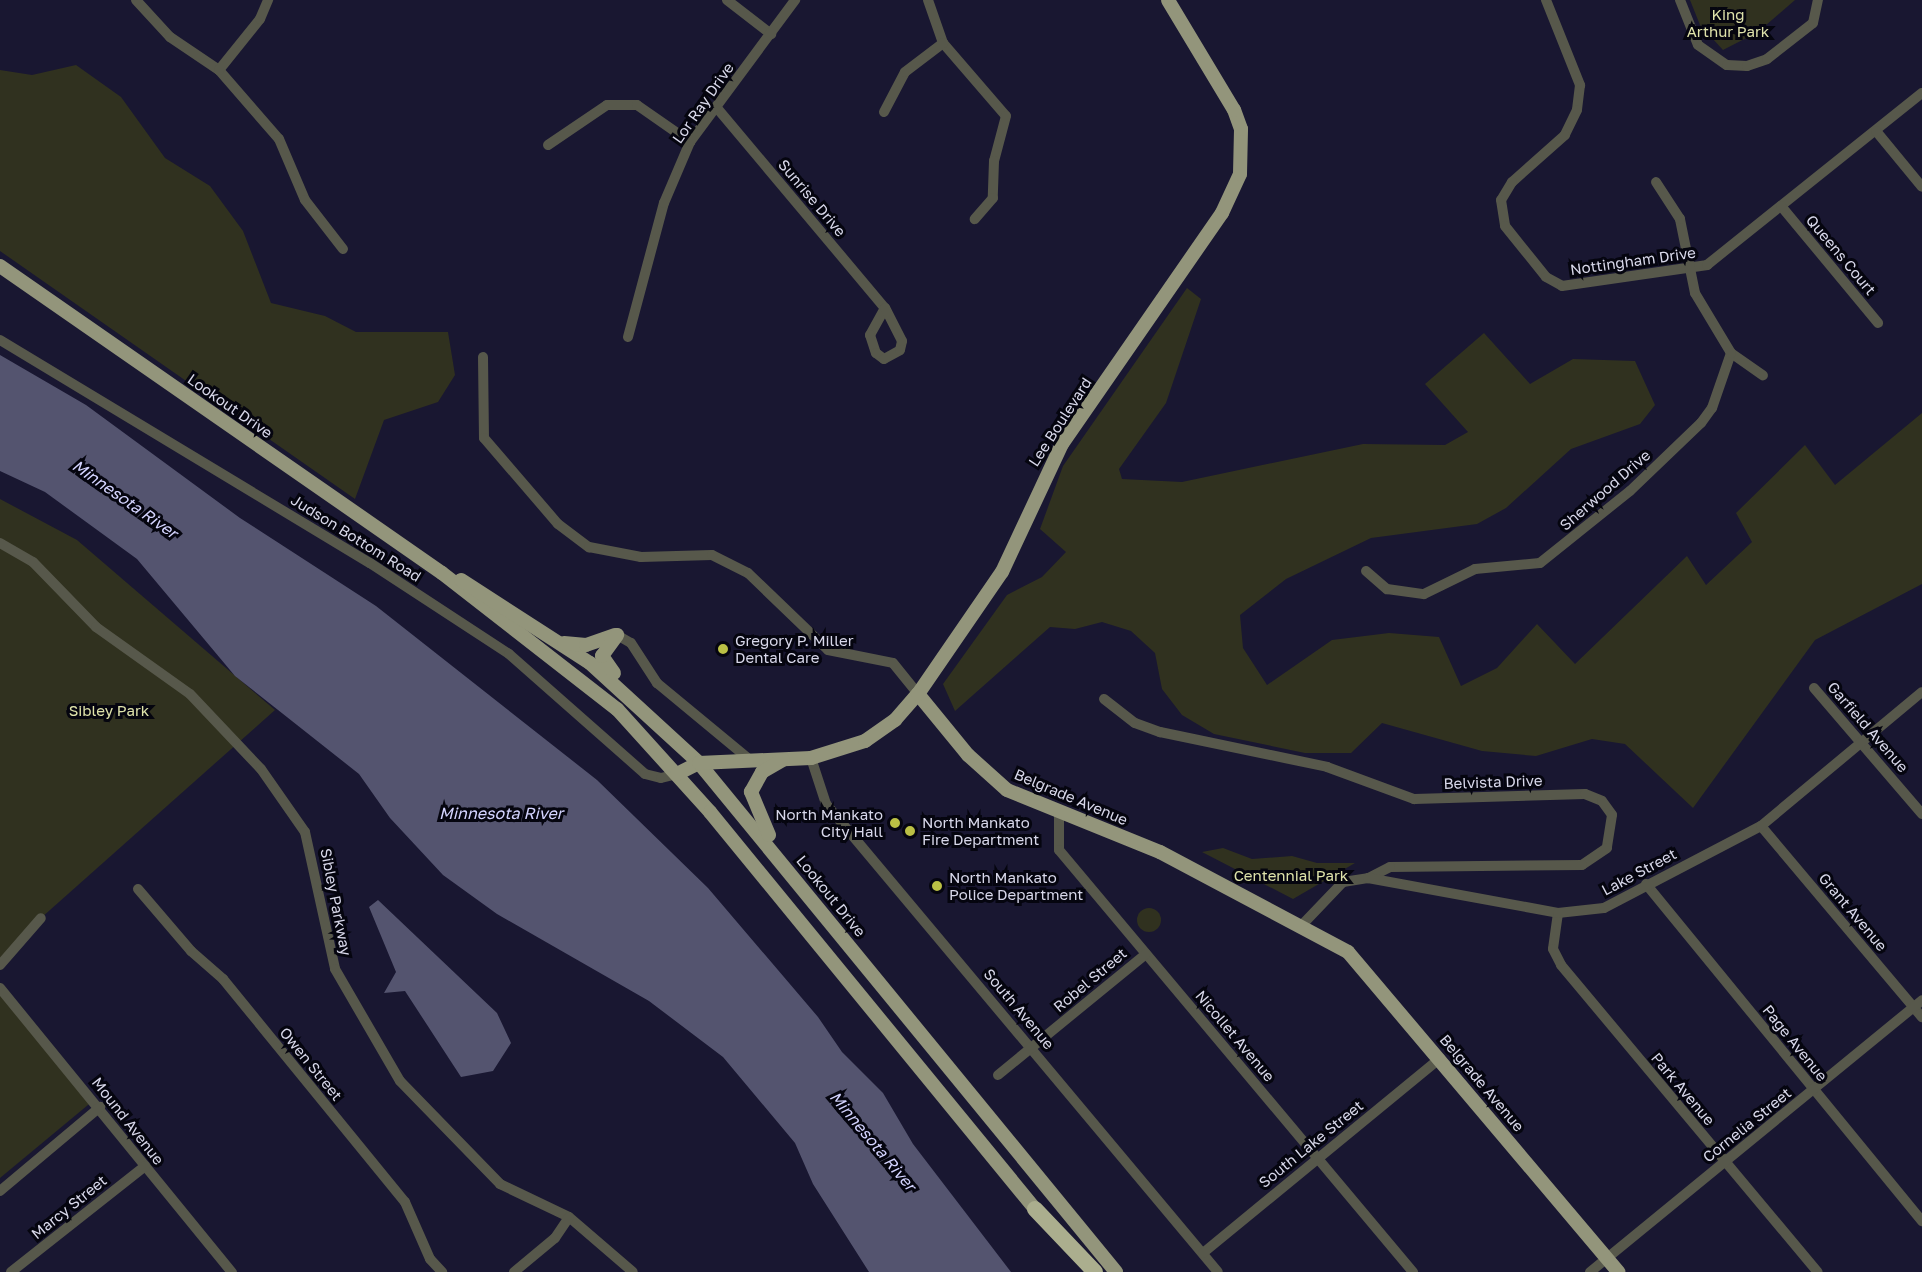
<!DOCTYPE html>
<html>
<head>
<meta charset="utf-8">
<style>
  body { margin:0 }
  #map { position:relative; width:1922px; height:1272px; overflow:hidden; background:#191731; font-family:"Golos Text",sans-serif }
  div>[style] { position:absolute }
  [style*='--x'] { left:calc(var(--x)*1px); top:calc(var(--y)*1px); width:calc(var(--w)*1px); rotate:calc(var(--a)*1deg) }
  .green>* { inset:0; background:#30311f }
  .round { border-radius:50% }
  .water>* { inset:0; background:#54546f }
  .minor>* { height:10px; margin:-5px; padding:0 5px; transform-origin:5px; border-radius:5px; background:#57584b }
  .major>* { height:14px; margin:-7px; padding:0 7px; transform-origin:7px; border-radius:7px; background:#93957b }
  .highway>* { height:16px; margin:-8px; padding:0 8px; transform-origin:8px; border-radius:8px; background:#abae8e }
  .dots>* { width:16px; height:16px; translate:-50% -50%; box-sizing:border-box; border:3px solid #05050f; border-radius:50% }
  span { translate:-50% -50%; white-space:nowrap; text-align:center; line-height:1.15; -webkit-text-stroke:6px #05050f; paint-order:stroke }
  .park-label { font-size:15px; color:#dfe3ab }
  .street-label { font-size:15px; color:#d8d8ea }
  .poi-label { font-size:15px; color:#d8d8ea }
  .left { translate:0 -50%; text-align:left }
  .right { translate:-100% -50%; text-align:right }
  .water-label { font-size:16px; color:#d4d4ff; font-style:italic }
</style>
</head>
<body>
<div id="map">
  <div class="green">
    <div style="clip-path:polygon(1690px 0,1795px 0,1758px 32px,1723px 50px,1700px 25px)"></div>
    <div style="clip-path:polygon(76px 65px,121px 97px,165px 158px,210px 186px,243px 231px,271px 303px,325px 316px,356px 332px,448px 332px,455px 375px,438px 402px,384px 420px,355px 499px,0 251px,0 70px,32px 75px)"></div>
    <div style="clip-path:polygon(1187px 288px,1201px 299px,1166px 403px,1119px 469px,1122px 479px,1182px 482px,1363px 444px,1445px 445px,1468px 432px,1425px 384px,1484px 333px,1530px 384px,1573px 359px,1635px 361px,1655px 405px,1640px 424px,1571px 449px,1506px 508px,1477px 524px,1371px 538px,1286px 579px,1240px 615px,1243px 648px,1267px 685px,1332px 640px,1389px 633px,1439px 637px,1461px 686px,1497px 668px,1537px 624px,1575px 664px,1687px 556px,1706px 585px,1752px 542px,1736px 513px,1805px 445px,1835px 485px,1922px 413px,1922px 584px,1815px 640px,1693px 808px,1625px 744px,1592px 739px,1536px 756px,1482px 751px,1382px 723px,1351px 753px,1305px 753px,1214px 734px,1182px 715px,1162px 689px,1155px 653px,1131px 631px,1102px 622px,1075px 629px,1050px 627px,955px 711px,943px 684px,1007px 595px,1042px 577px,1066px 552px,1040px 529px,1063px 466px)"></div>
    <div style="clip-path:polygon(0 499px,77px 540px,275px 710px,41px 918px,0 970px)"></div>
    <div style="clip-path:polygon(1223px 848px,1252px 859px,1292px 856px,1317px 863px,1355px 863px,1293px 899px,1202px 852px)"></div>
    <div class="round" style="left:1137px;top:908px;width:24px;height:24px"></div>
    <div style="clip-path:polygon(0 989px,94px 1100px,0 1178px)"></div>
  </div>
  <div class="water">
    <div style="clip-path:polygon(0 355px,86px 405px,240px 518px,376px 606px,597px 780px,708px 888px,818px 1017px,842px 1052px,883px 1093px,913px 1144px,1011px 1272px,869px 1272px,813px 1184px,795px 1143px,723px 1057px,649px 1001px,497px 914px,443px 875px,390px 818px,359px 774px,235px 676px,137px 559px,45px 492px,0 471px)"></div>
    <div style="clip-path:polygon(378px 900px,497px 1013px,511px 1043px,493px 1071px,461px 1077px,405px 991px,384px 993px,396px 972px,369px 907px)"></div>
  </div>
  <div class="minor">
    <div style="--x:136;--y:0;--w:50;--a:47.4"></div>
    <div style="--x:170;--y:37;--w:59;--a:34"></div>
    <div style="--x:219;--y:70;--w:91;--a:49"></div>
    <div style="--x:279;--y:139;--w:66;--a:66.9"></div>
    <div style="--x:305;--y:200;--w:62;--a:52.2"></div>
    <div style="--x:727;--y:0;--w:56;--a:37.7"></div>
    <div style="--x:928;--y:0;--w:46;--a:70.8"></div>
    <div style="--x:943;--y:43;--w:96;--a:49.2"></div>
    <div style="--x:1006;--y:116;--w:47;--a:104.9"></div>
    <div style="--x:994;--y:161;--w:37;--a:92"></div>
    <div style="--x:993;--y:198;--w:28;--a:131"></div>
    <div style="--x:1546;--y:0;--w:92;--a:68.2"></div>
    <div style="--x:1580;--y:85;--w:25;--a:97"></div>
    <div style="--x:1577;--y:110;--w:28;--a:116"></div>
    <div style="--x:1565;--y:135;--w:71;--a:138.4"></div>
    <div style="--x:1512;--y:182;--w:21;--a:121"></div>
    <div style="--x:1501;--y:200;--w:26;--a:81"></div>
    <div style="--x:1505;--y:226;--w:65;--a:51.2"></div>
    <div style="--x:1546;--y:277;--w:18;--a:29"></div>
    <div style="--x:1562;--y:286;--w:147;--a:-8.2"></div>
    <div style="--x:1707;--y:265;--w:275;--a:-38.7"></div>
    <div style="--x:1680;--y:0;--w:48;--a:68.2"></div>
    <div style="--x:1698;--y:45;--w:35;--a:35"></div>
    <div style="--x:1727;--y:65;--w:20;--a:3"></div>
    <div style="--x:1747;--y:66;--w:21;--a:-19"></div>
    <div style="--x:1767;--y:59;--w:58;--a:-38"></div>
    <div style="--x:1813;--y:23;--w:24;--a:-78"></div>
    <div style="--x:219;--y:70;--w:65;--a:-51.2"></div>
    <div style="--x:260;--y:19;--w:21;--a:-67"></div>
    <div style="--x:717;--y:108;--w:261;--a:50"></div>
    <div style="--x:885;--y:308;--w:31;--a:119"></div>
    <div style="--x:870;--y:335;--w:19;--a:72"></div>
    <div style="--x:876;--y:353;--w:10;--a:37"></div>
    <div style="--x:884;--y:359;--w:18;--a:-29"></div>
    <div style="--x:900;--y:350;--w:9;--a:-77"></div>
    <div style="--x:902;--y:341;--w:37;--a:-117"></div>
    <div style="--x:884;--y:112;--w:45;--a:-62.3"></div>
    <div style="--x:905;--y:72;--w:48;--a:-37.3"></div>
    <div style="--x:1876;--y:131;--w:72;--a:50.6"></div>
    <div style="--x:548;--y:145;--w:71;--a:-34.1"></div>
    <div style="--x:607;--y:105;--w:30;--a:0"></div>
    <div style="--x:637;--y:105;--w:65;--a:34.9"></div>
    <div style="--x:1781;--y:206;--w:152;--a:50.3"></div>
    <div style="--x:628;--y:337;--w:139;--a:-75"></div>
    <div style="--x:664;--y:203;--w:66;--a:-66.9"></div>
    <div style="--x:690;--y:142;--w:177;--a:-53.5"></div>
    <div style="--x:0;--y:340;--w:432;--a:31.1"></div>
    <div style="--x:370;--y:563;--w:166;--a:33.2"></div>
    <div style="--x:509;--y:654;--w:181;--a:41.4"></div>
    <div style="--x:645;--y:774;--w:16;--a:14"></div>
    <div style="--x:661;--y:778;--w:16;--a:-14"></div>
    <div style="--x:1731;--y:353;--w:39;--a:35"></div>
    <div style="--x:483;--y:357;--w:81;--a:89.3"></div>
    <div style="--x:484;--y:438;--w:113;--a:49.3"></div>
    <div style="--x:558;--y:524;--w:39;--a:37"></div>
    <div style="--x:589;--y:547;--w:53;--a:10.9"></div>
    <div style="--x:641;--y:557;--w:71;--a:-1.6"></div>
    <div style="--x:712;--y:555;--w:40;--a:26.6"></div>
    <div style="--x:748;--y:573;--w:111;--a:43.9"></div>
    <div style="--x:828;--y:650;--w:66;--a:11.3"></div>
    <div style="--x:893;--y:663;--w:40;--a:51"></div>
    <div style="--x:0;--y:543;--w:38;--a:30"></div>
    <div style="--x:33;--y:562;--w:91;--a:45.9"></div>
    <div style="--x:96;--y:627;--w:115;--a:35.5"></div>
    <div style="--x:190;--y:694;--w:103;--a:46.6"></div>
    <div style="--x:261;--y:769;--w:77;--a:55.1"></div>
    <div style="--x:305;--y:832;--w:140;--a:77.6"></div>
    <div style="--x:335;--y:969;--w:129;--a:59.9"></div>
    <div style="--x:400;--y:1081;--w:144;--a:45.8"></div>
    <div style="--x:500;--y:1184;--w:76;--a:25.6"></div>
    <div style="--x:569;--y:1217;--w:84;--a:40.7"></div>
    <div style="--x:1366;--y:571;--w:28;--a:41"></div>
    <div style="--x:1387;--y:589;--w:37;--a:8"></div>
    <div style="--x:1424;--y:594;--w:57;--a:-26.1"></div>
    <div style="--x:1475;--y:569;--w:65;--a:-5.3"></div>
    <div style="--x:1540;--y:563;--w:115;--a:-38.7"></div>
    <div style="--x:1630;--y:491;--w:98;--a:-43.8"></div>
    <div style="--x:1701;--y:423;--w:19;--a:-54"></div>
    <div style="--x:1712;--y:408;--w:58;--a:-70.9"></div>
    <div style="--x:1731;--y:353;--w:70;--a:-121"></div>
    <div style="--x:1695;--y:293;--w:76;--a:-101.5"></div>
    <div style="--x:1680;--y:219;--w:44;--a:-123"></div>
    <div style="--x:617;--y:635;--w:16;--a:30"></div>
    <div style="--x:631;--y:643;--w:48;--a:57"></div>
    <div style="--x:657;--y:683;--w:121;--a:39.6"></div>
    <div style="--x:1814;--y:688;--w:166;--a:49.4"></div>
    <div style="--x:1104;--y:699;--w:39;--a:38"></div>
    <div style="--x:1135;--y:723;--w:27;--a:20"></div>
    <div style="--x:1160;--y:732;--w:171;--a:11.8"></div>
    <div style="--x:1327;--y:767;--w:93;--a:20.2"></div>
    <div style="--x:1414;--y:799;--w:171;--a:-1.7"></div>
    <div style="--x:1585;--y:794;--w:18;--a:22"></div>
    <div style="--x:1602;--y:801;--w:17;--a:54"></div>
    <div style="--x:1612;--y:815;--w:33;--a:99"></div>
    <div style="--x:1607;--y:848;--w:30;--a:146"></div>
    <div style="--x:1582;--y:865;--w:192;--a:179.4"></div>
    <div style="--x:1390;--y:867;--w:25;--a:153"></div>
    <div style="--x:811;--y:758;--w:48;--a:71.9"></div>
    <div style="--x:826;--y:804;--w:610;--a:50.05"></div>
    <div style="--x:1059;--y:813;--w:37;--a:90"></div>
    <div style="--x:1059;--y:850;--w:551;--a:50.01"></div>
    <div style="--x:1761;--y:826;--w:250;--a:49.9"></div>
    <div style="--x:1646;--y:884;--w:436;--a:50.7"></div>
    <div style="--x:138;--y:889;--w:82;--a:49.5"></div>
    <div style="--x:191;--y:951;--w:43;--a:41.2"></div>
    <div style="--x:223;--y:979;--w:288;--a:50.8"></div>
    <div style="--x:405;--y:1202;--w:62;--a:66.3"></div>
    <div style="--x:430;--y:1259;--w:18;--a:47"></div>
    <div style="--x:1558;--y:913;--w:36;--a:98"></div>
    <div style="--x:1553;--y:949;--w:18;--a:63"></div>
    <div style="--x:1561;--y:965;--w:400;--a:50.1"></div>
    <div style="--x:1301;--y:926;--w:61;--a:-46.3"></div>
    <div style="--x:1343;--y:882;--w:25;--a:-9"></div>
    <div style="--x:1368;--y:878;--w:193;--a:10.4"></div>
    <div style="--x:1558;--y:913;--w:46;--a:-6.2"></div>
    <div style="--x:1604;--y:908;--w:177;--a:-27.6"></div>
    <div style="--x:1761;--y:826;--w:209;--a:-39.8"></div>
    <div style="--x:0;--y:965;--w:62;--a:-48.9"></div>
    <div style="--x:0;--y:988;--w:367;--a:50.8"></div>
    <div style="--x:998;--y:1075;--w:191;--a:-39.3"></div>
    <div style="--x:0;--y:1191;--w:131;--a:-40"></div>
    <div style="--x:1203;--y:1253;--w:307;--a:-39.4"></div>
    <div style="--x:11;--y:1272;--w:171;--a:-38.3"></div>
    <div style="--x:514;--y:1272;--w:53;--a:-39.7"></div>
    <div style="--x:555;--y:1238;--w:25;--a:-56"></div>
    <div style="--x:1590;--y:1272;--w:429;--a:-39.3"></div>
  </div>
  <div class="major">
    <div style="--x:0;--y:266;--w:538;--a:34.78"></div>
    <div style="--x:442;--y:573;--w:222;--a:37.9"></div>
    <div style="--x:617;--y:709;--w:139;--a:47.9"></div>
    <div style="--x:710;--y:812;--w:513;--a:50.69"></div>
    <div style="--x:461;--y:580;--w:153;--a:32.8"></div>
    <div style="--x:590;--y:663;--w:148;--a:42.5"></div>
    <div style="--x:699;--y:763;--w:658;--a:50.67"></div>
    <div style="--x:564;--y:643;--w:22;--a:5"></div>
    <div style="--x:586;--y:645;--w:31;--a:-19"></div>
    <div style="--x:614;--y:673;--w:21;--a:-125"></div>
    <div style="--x:602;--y:656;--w:26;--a:-54"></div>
    <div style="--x:918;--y:694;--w:79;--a:50.7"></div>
    <div style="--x:968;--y:755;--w:52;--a:41.9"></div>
    <div style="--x:1007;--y:790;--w:165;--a:22.1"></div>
    <div style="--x:1160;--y:852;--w:213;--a:28"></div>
    <div style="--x:1348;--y:952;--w:419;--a:49.8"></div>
    <div style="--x:677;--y:774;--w:25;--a:-27"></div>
    <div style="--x:699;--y:763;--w:112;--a:-2.6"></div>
    <div style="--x:811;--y:758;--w:57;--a:-17.5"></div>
    <div style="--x:865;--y:741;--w:37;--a:-35"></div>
    <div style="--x:895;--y:720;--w:35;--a:-49"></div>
    <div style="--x:918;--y:694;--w:148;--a:-55.5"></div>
    <div style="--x:1002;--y:572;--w:141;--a:-64.9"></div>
    <div style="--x:1062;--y:444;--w:281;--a:-55.3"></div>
    <div style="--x:1222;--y:213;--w:43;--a:-65.2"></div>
    <div style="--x:1240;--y:174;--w:45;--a:-88.7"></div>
    <div style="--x:1241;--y:129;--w:20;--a:-110"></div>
    <div style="--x:1234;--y:110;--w:128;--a:-121"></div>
    <div style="--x:769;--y:835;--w:47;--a:-112.7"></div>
    <div style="--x:751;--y:792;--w:23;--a:-61"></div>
    <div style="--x:762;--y:772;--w:24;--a:-30"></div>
  </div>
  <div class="highway">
    <div style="--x:1035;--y:1209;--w:87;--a:46.4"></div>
  </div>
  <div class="dots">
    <div style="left:723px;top:649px;background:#bbc045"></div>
    <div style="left:895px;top:823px;background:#bbc045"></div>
    <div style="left:910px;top:831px;background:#bbc045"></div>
    <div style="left:937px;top:886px;background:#bbc045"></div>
  </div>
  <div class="park-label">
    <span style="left:1728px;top:23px">King<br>Arthur Park</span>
    <span style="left:109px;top:711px">Sibley Park</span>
    <span style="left:1291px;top:876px">Centennial Park</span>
  </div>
  <div class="street-label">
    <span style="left:703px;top:103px;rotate:-55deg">Lor Ray Drive</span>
    <span style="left:812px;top:198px;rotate:50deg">Sunrise Drive</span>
    <span style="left:1841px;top:255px;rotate:50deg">Queens Court</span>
    <span style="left:1633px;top:261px;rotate:-8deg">Nottingham Drive</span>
    <span style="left:230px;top:406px;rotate:35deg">Lookout Drive</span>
    <span style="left:1060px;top:422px;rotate:-57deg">Lee Boulevard</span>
    <span style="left:1605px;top:490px;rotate:-41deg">Sherwood Drive</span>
    <span style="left:356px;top:538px;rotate:32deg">Judson Bottom Road</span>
    <span style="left:1868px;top:727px;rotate:49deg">Garfield Avenue</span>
    <span style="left:1493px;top:782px;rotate:-2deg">Belvista Drive</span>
    <span style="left:1071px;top:797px;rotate:23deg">Belgrade Avenue</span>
    <span style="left:1639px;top:872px;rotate:-28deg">Lake Street</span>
    <span style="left:831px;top:896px;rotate:51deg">Lookout Drive</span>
    <span style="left:336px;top:902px;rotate:79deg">Sibley Parkway</span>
    <span style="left:1853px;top:912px;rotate:50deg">Grant Avenue</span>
    <span style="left:1090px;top:980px;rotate:-40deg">Robel Street</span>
    <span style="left:1019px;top:1009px;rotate:50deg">South Avenue</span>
    <span style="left:1235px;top:1036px;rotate:50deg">Nicollet Avenue</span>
    <span style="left:1795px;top:1043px;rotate:51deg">Page Avenue</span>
    <span style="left:311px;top:1064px;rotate:51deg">Owen Street</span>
    <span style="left:1482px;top:1083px;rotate:50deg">Belgrade Avenue</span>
    <span style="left:1683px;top:1089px;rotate:50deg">Park Avenue</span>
    <span style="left:128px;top:1121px;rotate:52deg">Mound Avenue</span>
    <span style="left:1747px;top:1125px;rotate:-39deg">Cornelia Street</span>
    <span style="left:1311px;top:1144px;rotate:-39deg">South Lake Street</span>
    <span style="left:69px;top:1207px;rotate:-39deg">Marcy Street</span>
  </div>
  <div class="poi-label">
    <span class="left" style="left:735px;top:649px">Gregory P. Miller<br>Dental Care</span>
    <span class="right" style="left:883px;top:823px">North Mankato<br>City Hall</span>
    <span class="left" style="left:922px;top:831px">North Mankato<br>Fire Department</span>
    <span class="left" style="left:949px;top:886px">North Mankato<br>Police Department</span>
  </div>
  <div class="water-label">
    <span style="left:125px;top:499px;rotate:35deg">Minnesota River</span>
    <span style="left:501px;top:813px">Minnesota River</span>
    <span style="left:873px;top:1141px;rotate:50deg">Minnesota River</span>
  </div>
</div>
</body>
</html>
